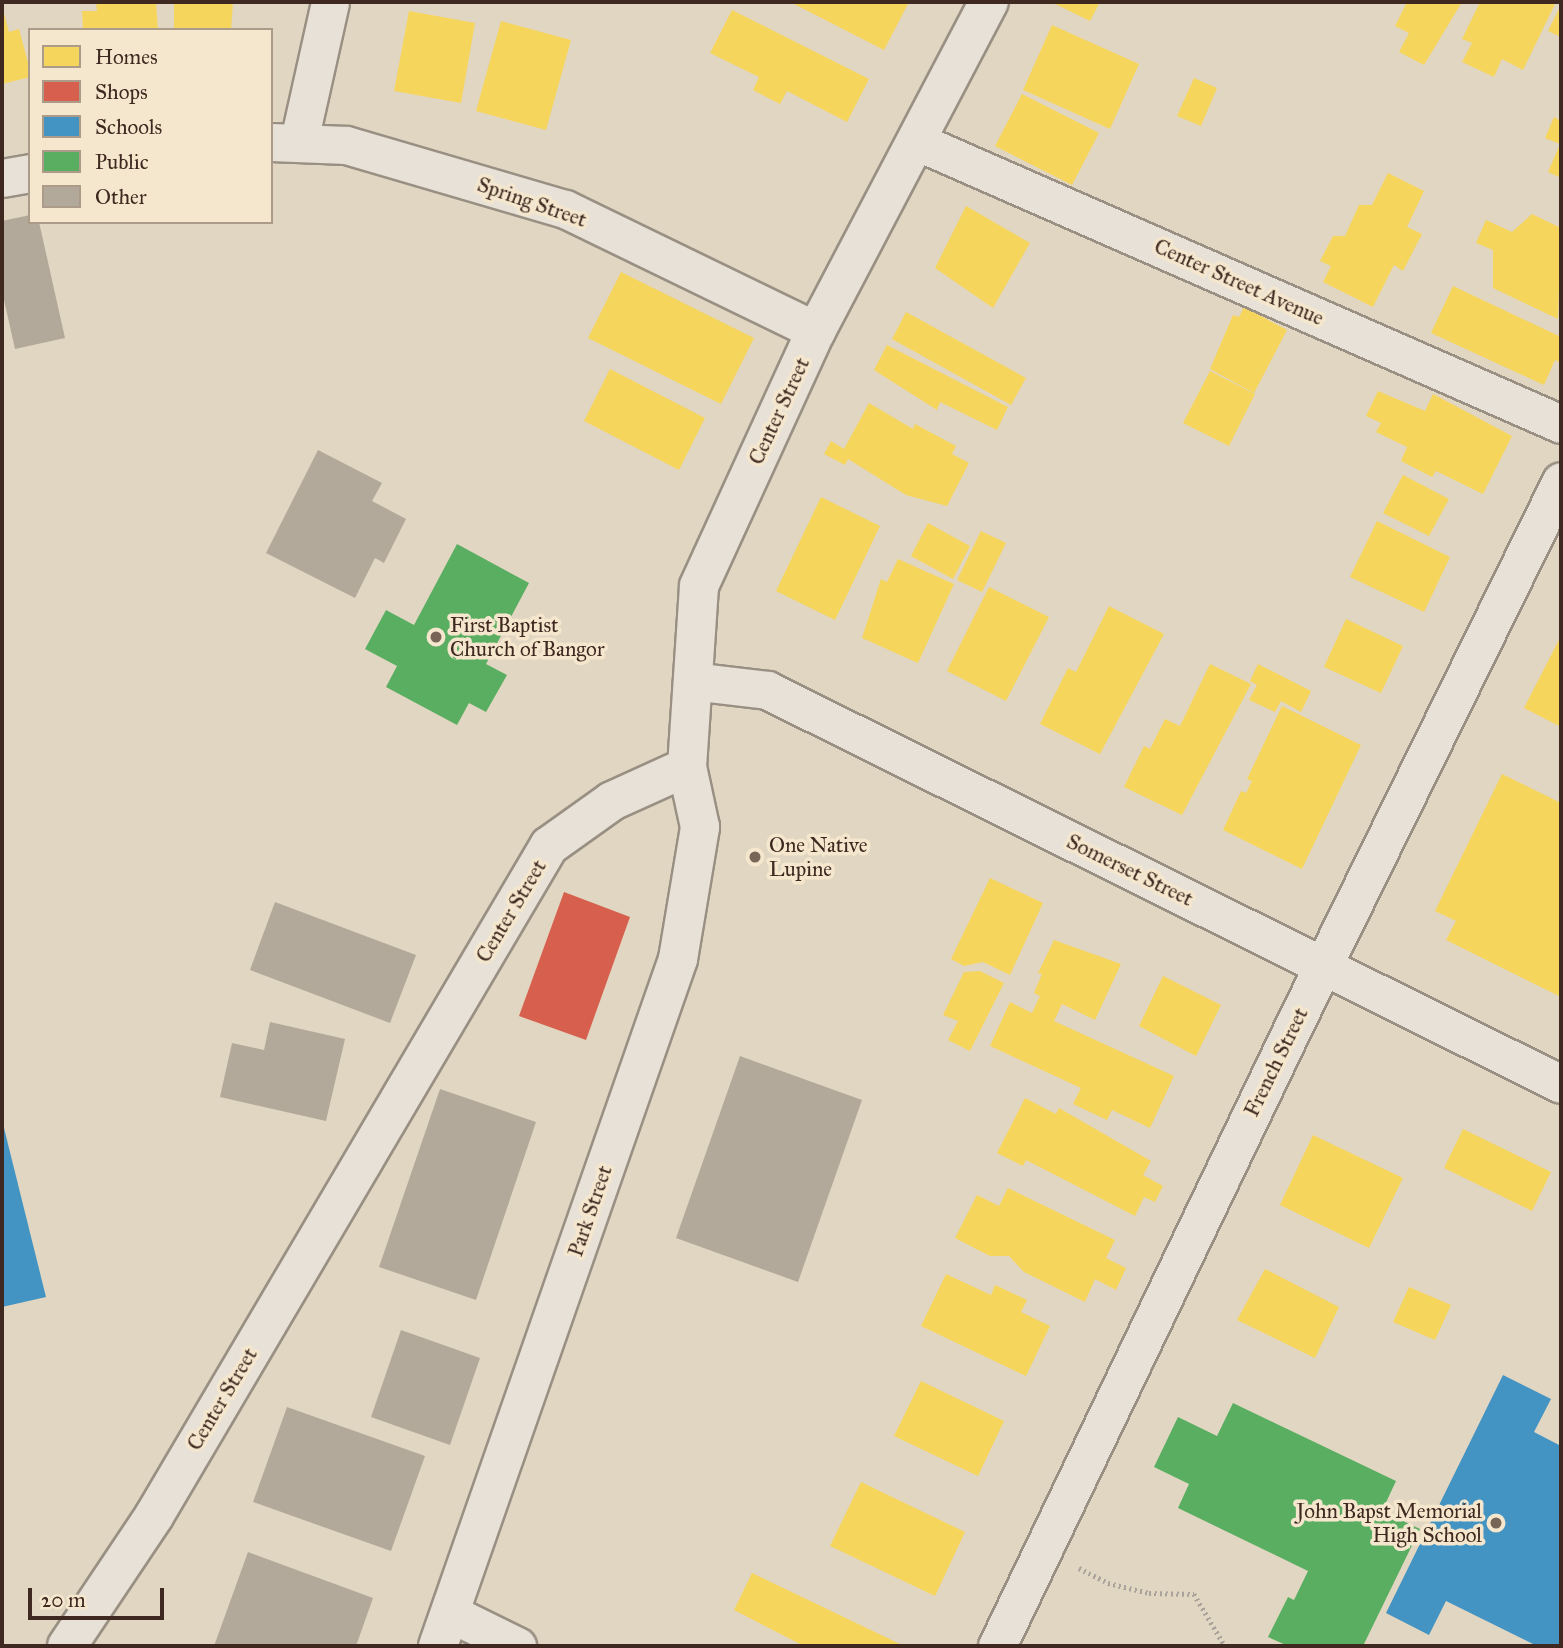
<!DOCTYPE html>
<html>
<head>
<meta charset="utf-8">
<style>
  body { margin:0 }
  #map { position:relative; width:1563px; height:1648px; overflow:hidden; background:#e1d6c1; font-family:"IM FELL Great Primer",serif }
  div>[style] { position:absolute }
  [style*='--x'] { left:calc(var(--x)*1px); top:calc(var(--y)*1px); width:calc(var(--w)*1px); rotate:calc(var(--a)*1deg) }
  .homes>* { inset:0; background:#f6d55c }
  .shops>* { inset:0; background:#d6604d }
  .schools>* { inset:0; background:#4393c3 }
  .public>* { inset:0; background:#5aae61 }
  .building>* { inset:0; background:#b2a99a }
  .path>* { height:4.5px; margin-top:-2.25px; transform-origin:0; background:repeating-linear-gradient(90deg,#aaa39b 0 2px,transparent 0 5.5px) }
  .roads { filter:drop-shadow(2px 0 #999083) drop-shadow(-2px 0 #999083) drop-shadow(0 2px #999083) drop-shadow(0 -2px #999083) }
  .street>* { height:37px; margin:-18.5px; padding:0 18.5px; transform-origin:18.5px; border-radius:18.5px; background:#e7e1d7 }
  .secondary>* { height:38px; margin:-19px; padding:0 19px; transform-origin:19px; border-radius:19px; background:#e7e1d7 }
  .dots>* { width:19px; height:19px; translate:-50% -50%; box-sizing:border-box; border:4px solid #f5e7ce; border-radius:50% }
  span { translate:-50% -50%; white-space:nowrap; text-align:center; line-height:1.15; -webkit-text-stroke:7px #f5e7ce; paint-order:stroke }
  .street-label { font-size:21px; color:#3e281f }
  .poi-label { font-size:21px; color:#3e281f }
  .left { translate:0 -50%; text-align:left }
  .right { translate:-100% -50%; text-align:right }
  .frame { position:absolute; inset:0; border:4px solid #3e281f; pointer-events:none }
  .legend { position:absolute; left:28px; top:28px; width:245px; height:196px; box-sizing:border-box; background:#f5e7ce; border:2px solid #ac9b88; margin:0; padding:9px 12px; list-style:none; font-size:21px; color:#3e281f }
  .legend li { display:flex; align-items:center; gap:14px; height:35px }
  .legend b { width:35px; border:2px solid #ac9b88 }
  .scale { position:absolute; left:28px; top:1588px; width:136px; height:32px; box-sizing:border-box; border:4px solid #3e281f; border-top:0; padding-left:9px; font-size:21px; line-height:24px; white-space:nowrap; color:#3e281f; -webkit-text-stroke:5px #f5e7ce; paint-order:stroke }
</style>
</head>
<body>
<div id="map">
  <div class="homes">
    <div style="clip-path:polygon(96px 2px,156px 2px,158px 30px,83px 30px,82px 11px,97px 11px)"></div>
    <div style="clip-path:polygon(174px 2px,233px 2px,231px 30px,174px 30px)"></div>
    <div style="clip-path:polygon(790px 2px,909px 2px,884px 50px)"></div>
    <div style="clip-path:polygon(1051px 2px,1100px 2px,1090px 21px)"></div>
    <div style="clip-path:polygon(1407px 2px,1462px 2px,1424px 65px,1399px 52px,1409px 33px,1395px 26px)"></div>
    <div style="clip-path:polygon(1480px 2px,1556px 2px,1523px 70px,1502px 59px,1494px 77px,1462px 62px,1472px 43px,1462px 39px)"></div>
    <div style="clip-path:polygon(1561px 5px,1561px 37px,1548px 31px)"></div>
    <div style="clip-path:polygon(2px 6px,9px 32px,19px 29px,30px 70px,30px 77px,2px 84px)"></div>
    <div style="clip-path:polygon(732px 10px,869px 79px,847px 122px,787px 91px,780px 104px,753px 90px,759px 77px,710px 53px)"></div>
    <div style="clip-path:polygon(409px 11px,475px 23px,461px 103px,394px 91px)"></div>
    <div style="clip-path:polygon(501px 21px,571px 40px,546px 130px,476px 111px)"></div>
    <div style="clip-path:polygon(1052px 25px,1139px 64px,1110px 129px,1023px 90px)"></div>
    <div style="clip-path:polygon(1194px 78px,1217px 88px,1201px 126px,1177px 116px)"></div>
    <div style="clip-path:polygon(1022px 94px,1099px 133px,1072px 185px,995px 146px)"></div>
    <div style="clip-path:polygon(1554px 117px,1561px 121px,1561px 178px,1548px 172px,1560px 144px,1545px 138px)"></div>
    <div style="clip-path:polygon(1388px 173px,1424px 191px,1407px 227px,1422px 234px,1403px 271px,1394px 265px,1373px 307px,1323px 282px,1331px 266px,1320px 261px,1333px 236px,1345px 236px,1359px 205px,1372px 205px)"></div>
    <div style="clip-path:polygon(966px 206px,1030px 243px,993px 308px,935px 268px)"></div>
    <div style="clip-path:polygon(1532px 214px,1561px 228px,1558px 319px,1493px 288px,1493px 250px,1476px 243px,1486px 220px,1512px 232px)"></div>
    <div style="clip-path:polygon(621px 272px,754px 338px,721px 404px,588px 338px)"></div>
    <div style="clip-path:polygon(1453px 286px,1561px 337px,1561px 363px,1555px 360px,1544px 385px,1431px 333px)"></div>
    <div style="clip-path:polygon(1244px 307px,1287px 330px,1254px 393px,1210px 369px,1233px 315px,1239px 317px)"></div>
    <div style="clip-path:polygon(906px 312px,1026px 378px,1011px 405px,892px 339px)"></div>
    <div style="clip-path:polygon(887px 345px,1008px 407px,997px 430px,940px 402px,937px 410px,874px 370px)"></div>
    <div style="clip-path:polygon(610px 369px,705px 418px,679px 470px,584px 421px)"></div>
    <div style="clip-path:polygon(1210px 371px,1255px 394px,1229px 446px,1183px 423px)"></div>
    <div style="clip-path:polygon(1378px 391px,1425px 411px,1433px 394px,1512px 436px,1483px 494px,1436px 471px,1432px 477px,1401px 461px,1407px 447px,1376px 432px,1381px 423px,1366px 416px)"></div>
    <div style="clip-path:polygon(869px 403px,913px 429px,915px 424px,956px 446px,952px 454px,969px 463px,947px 506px,906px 495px,848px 459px,845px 465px,824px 454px,831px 441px,844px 449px)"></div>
    <div style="clip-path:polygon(1403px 475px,1449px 499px,1429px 536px,1383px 513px)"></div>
    <div style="clip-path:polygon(821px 497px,880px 526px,835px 620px,776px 591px)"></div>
    <div style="clip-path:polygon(1377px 521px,1450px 557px,1424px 612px,1350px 577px)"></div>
    <div style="clip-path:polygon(928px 523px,970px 546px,953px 579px,911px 556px)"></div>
    <div style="clip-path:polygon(981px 531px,1006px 543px,982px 592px,957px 580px)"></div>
    <div style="clip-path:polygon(898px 559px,954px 584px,918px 663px,862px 638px,881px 579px,887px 582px)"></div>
    <div style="clip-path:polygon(989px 587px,1049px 617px,1006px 701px,947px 671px)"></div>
    <div style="clip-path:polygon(1109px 606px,1164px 634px,1100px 754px,1040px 724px,1068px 668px,1076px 672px)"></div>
    <div style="clip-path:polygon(1346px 619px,1403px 646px,1381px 693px,1324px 667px)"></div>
    <div style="clip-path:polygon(1561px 636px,1561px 727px,1524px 708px)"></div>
    <div style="clip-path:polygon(1210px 664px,1251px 684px,1182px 815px,1124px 787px,1144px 746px,1150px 749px,1165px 719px,1180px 726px)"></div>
    <div style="clip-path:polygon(1258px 664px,1311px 691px,1301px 712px,1281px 701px,1275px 712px,1249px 700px,1257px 685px,1250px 681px)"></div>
    <div style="clip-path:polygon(1282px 706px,1361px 745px,1302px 869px,1223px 830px,1241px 791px,1246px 793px,1252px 781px,1247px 779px)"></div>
    <div style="clip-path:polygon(1502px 774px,1561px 803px,1561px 997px,1446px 940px,1456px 921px,1435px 911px)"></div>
    <div style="clip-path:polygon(990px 878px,1043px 903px,1010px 975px,983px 962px,964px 966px,951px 959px)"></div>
    <div style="clip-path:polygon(1054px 940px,1121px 964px,1095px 1020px,1062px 1004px,1054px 1021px,1174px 1076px,1150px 1128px,1112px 1110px,1107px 1120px,1073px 1104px,1081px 1088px,990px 1046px,1010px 1002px,1032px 1013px,1040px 996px,1034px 993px,1042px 974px,1038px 973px)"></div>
    <div style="clip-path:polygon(980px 971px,1004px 983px,970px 1051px,948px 1040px,958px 1021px,943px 1015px,964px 972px)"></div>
    <div style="clip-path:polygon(1163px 976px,1221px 1005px,1196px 1056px,1139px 1026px)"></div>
    <div style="clip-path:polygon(1025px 1098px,1056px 1114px,1059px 1108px,1151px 1161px,1143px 1175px,1163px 1186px,1155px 1202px,1144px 1197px,1135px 1216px,1026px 1160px,1023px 1166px,997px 1153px)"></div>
    <div style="clip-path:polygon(1463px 1129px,1551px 1172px,1532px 1211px,1444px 1168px)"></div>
    <div style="clip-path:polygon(1313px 1135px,1403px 1178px,1369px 1248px,1280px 1205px)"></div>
    <div style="clip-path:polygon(1008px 1188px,1115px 1240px,1106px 1258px,1126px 1268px,1116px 1290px,1095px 1279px,1085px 1302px,1024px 1272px,1009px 1256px,990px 1256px,955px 1238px,977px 1195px,999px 1206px)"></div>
    <div style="clip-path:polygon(1265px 1269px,1339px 1307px,1315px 1358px,1237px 1320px)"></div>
    <div style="clip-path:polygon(946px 1274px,991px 1295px,995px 1285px,1027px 1300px,1021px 1312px,1050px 1326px,1026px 1376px,921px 1326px)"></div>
    <div style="clip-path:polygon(1409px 1287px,1451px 1305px,1435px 1340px,1393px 1322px)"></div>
    <div style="clip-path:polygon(921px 1381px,1004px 1421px,978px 1476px,894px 1436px)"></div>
    <div style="clip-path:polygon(861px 1482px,965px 1532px,935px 1596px,830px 1546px)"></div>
    <div style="clip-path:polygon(752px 1573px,904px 1646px,804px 1646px,734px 1610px)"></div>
  </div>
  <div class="shops">
    <div style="clip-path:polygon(564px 892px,630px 917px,586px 1040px,519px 1016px)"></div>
  </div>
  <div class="schools">
    <div style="clip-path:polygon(2px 1120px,46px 1297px,2px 1307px)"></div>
    <div style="clip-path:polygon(1503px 1375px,1551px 1399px,1534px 1432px,1561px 1446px,1561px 1646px,1537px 1646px,1446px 1601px,1429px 1635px,1386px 1613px)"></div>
  </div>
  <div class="public">
    <div style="clip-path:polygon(457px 544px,529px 583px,486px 664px,507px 675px,486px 712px,469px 703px,457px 725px,386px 687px,397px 666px,365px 649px,386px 610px,414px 625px)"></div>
    <div style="clip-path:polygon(1233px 1403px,1396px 1481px,1382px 1511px,1420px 1529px,1363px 1646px,1288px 1646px,1268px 1637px,1288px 1597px,1294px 1600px,1308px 1571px,1178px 1508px,1189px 1484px,1154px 1467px,1178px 1417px,1217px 1436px)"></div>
  </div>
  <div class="building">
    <div style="clip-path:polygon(30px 215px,30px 222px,39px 222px,65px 338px,15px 349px,2px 291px,2px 221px)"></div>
    <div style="clip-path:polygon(318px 450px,382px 483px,372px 501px,406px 519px,384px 563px,375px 558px,355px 598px,266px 553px)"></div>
    <div style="clip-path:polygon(275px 902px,416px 955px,390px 1023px,250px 970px)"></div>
    <div style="clip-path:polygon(270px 1022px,345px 1039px,326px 1121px,220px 1097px,232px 1043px,264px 1050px)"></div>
    <div style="clip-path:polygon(740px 1056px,862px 1100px,798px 1282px,676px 1238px)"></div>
    <div style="clip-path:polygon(440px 1089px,536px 1122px,476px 1300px,379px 1267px)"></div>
    <div style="clip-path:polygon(401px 1330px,480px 1358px,450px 1445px,371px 1417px)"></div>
    <div style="clip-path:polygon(287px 1407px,425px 1456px,391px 1551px,253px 1502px)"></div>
    <div style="clip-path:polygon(248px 1552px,373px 1598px,356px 1646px,214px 1646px)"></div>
  </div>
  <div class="path">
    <div style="--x:1079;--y:1568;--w:33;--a:27"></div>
    <div style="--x:1108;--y:1583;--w:42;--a:13.7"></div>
    <div style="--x:1149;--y:1593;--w:45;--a:1.3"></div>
    <div style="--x:1194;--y:1594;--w:61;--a:59.2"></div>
  </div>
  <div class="roads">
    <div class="street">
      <div style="--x:299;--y:141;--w:142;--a:-77.4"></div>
      <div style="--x:916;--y:141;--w:704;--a:23.69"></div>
      <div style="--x:271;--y:142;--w:75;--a:2.3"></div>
      <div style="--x:346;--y:145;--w:228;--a:16.3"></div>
      <div style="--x:565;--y:209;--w:279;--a:25.9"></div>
      <div style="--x:2;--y:178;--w:28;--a:-10"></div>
      <div style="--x:692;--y:681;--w:76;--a:6.8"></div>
      <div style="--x:767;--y:690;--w:886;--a:26.39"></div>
      <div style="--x:450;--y:1613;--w:75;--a:26.2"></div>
      <div style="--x:997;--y:1646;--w:686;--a:-64.44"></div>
      <div style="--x:1293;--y:1027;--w:608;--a:-63.86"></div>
    </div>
    <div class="secondary">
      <div style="--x:67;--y:1646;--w:156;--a:-56.2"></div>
      <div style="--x:154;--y:1516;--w:778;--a:-59.48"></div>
      <div style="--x:549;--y:846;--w:77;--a:-35.5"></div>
      <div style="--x:612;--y:801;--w:82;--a:-24.4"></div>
      <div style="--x:438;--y:1646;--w:728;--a:-70.74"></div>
      <div style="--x:678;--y:959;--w:134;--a:-80.5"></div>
      <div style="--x:700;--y:827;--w:61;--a:-102.2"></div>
      <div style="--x:687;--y:767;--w:181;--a:-86.2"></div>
      <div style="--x:699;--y:586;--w:281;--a:-65.4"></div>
      <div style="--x:816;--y:331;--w:372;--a:-62.3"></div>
    </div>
  </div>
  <div class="dots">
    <div style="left:436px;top:637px;background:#776558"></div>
    <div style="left:755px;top:857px;background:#776558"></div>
    <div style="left:1496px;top:1523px;background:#776558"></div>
  </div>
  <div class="street-label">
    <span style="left:532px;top:202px;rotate:19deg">Spring Street</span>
    <span style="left:1239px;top:282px;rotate:24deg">Center Street Avenue</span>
    <span style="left:779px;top:411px;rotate:-65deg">Center Street</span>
    <span style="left:1130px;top:870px;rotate:26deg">Somerset Street</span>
    <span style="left:511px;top:911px;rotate:-59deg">Center Street</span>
    <span style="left:1276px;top:1062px;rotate:-64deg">French Street</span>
    <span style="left:590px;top:1211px;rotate:-71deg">Park Street</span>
    <span style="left:222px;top:1399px;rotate:-59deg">Center Street</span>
  </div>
  <div class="poi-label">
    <span class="left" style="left:450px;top:637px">First Baptist<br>Church of Bangor</span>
    <span class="left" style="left:769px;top:857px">One Native<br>Lupine</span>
    <span class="right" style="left:1482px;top:1523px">John Bapst Memorial<br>High School</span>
  </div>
  <div class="frame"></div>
  <ul class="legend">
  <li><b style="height:19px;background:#f6d55c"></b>Homes</li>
  <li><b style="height:19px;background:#d6604d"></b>Shops</li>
  <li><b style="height:19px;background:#4393c3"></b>Schools</li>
  <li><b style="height:19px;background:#5aae61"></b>Public</li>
  <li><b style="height:19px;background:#b2a99a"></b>Other</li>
  </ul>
  <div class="scale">20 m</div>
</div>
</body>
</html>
